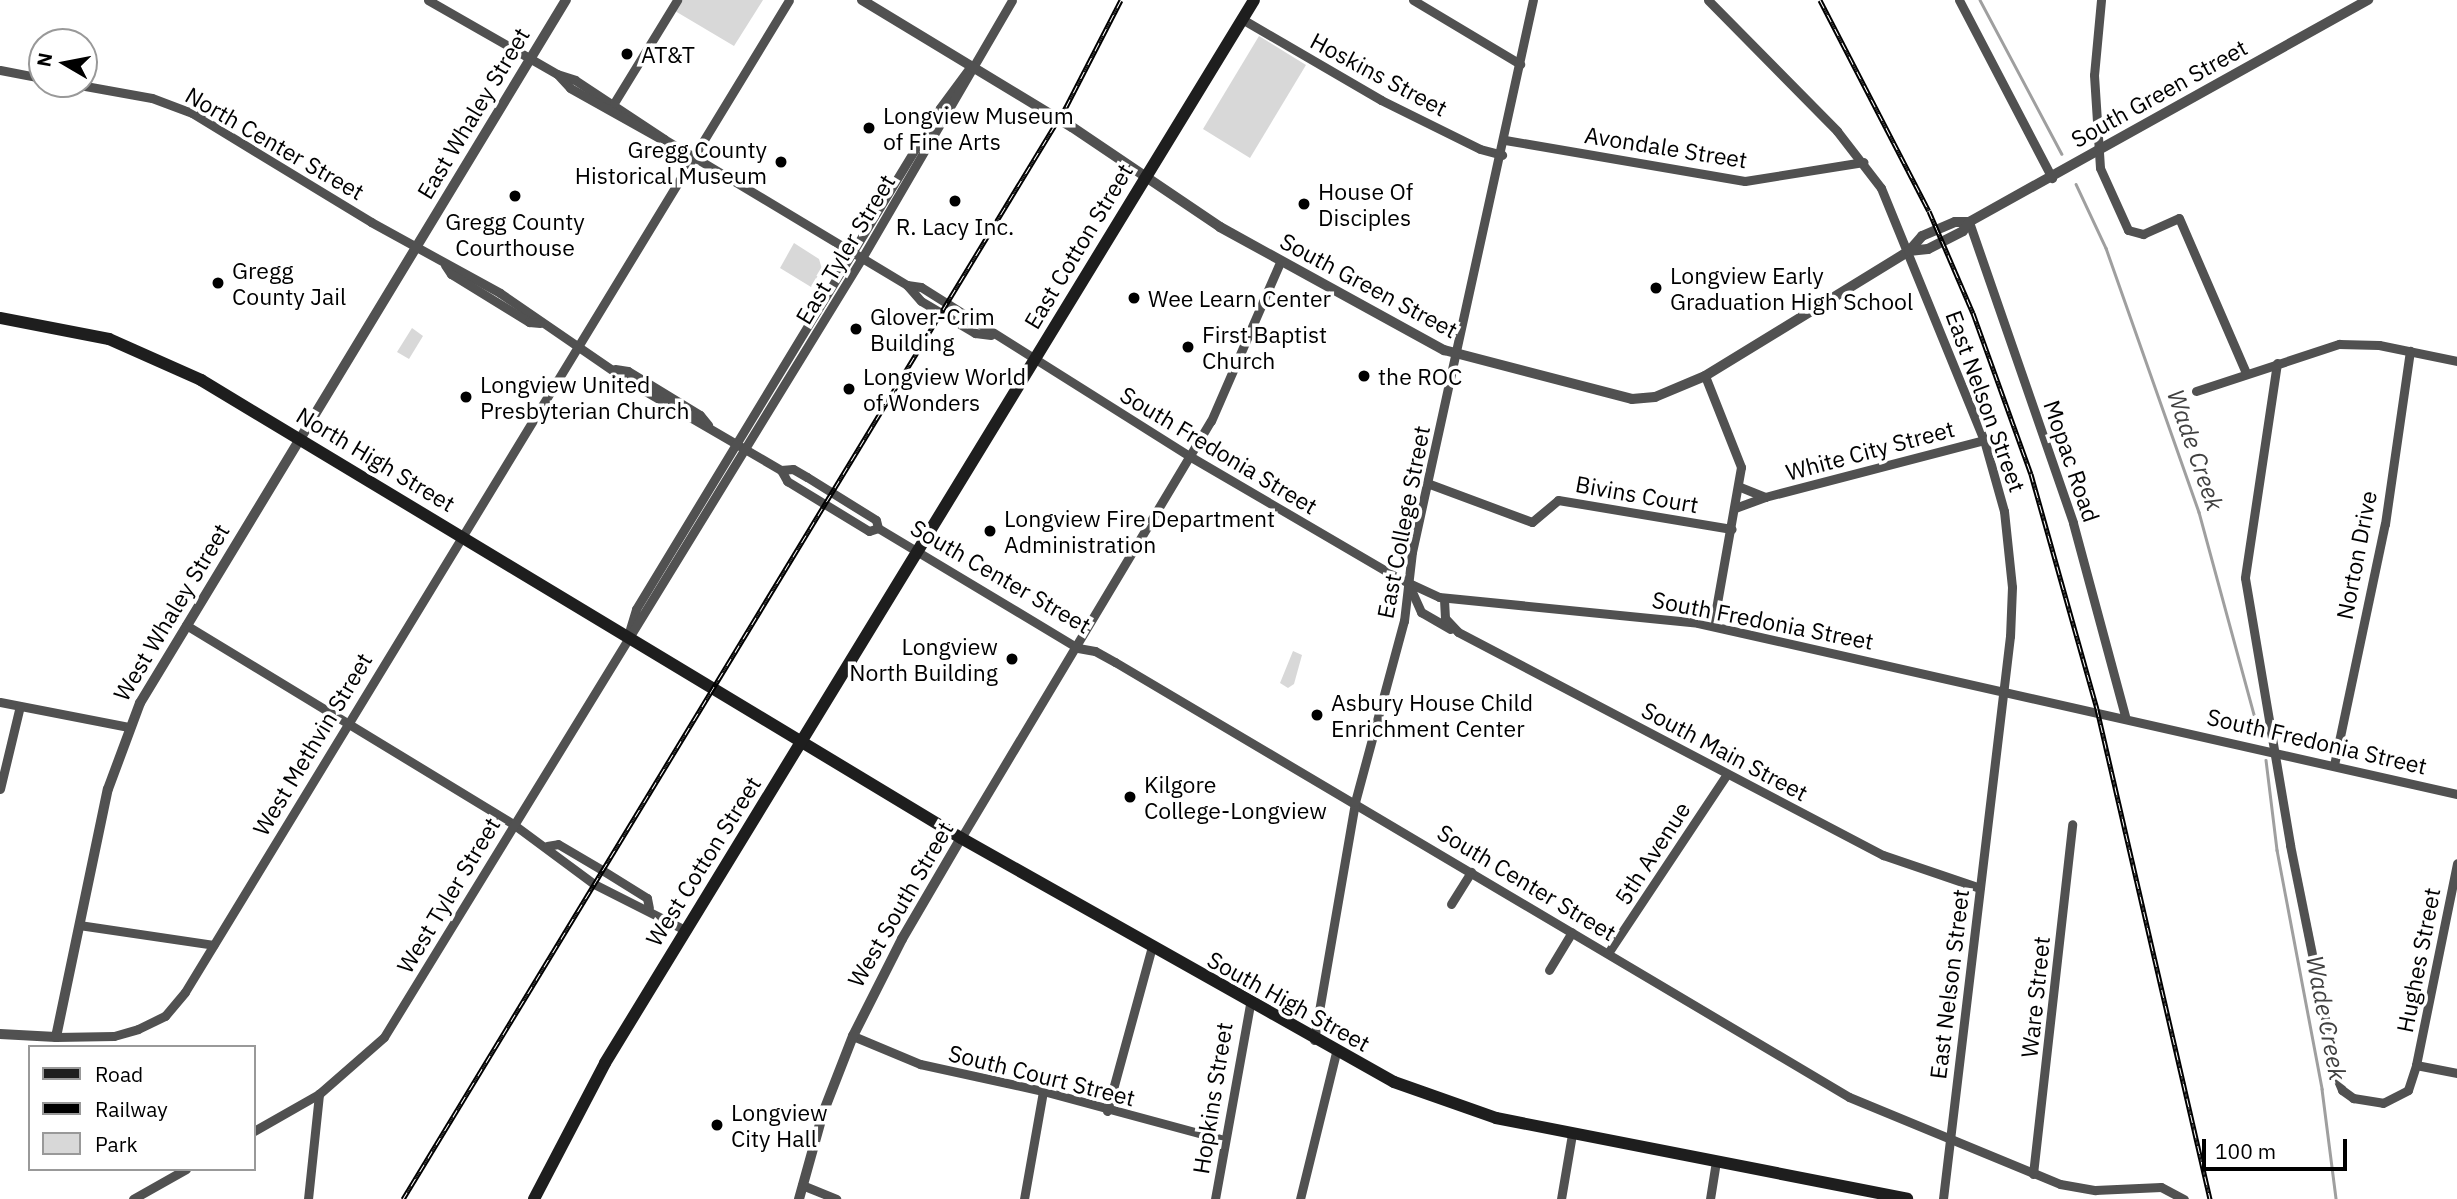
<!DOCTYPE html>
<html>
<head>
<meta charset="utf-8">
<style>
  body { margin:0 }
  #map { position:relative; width:2457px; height:1199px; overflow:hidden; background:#fff; font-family:"IBM Plex Sans",sans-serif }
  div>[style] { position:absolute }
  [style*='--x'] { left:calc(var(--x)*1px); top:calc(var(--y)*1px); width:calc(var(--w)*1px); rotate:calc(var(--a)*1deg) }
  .green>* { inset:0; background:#d8d8d8 }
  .stream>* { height:2.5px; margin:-1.25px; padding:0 1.25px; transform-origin:1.25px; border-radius:1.25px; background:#9f9f9f }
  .minor>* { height:9px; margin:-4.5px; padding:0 4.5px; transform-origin:4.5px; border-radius:4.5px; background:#515151 }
  .tertiary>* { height:10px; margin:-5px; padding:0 5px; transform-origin:5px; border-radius:5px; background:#515151 }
  .secondary>* { height:12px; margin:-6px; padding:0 6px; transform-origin:6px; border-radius:6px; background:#1e1e1e }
  .rail>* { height:5px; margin-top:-2.5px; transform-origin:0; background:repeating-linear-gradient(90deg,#fff 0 8px,#000 0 16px); box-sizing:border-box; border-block:2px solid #000 }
  .dots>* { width:19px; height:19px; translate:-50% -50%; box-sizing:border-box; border:4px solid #fff; border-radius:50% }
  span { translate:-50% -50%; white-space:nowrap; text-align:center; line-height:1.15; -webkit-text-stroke:7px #fff; paint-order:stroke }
  .poi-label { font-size:23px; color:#000 }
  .left { translate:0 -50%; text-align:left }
  .right { translate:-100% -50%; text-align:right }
  .street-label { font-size:23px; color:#000 }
  .water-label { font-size:24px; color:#404040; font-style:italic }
  .legend { position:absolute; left:28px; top:1045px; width:228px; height:126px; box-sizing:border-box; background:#fff; border:2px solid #999; margin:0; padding:9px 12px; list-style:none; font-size:21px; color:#000 }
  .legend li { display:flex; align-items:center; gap:14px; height:35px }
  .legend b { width:35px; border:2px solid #999 }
  .north { position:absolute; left:28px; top:28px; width:70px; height:70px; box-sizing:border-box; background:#fff; border:2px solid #999; border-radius:50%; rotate:280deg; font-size:19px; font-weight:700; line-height:28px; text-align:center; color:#000 }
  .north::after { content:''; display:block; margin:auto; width:24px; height:32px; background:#000; clip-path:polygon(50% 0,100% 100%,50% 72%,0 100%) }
  .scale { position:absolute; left:2202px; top:1139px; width:145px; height:32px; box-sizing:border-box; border:4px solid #000; border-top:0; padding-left:9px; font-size:21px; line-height:24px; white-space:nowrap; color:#000; -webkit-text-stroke:5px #fff; paint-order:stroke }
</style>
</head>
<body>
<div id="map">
  <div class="green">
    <div style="clip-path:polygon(682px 0,763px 0,734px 46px,675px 11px)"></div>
    <div style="clip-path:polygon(1259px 36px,1306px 65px,1250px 158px,1203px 129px)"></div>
    <div style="clip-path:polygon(794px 243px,819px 259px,822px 269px,811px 287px,780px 268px)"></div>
    <div style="clip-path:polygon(412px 328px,423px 336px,409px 359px,397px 352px)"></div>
    <div style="clip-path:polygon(1293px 651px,1302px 655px,1294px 684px,1288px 688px,1280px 683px)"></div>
  </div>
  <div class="stream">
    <div style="--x:1980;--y:0;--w:174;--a:62"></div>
    <div style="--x:2076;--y:184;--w:71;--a:64.9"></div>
    <div style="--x:2106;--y:248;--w:280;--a:70.6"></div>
    <div style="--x:2199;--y:512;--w:232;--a:74.8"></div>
    <div style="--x:2266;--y:760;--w:91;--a:83"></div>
    <div style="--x:2277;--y:850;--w:243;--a:79.3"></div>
    <div style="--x:2322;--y:1089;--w:111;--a:82.7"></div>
  </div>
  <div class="minor">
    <div style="--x:428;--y:0;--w:149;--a:29.8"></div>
    <div style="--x:557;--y:74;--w:19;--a:18"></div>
    <div style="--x:575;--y:80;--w:107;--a:33.5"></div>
    <div style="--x:664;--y:139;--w:283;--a:31"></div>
    <div style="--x:907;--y:285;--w:14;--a:8"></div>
    <div style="--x:921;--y:287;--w:319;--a:32.2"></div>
    <div style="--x:1191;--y:457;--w:238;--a:30.3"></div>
    <div style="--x:1396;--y:577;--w:47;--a:24.9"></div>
    <div style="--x:1439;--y:597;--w:260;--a:5.7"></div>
    <div style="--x:1698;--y:623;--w:778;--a:12.7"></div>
    <div style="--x:1413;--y:0;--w:125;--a:30.9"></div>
    <div style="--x:1708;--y:0;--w:184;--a:45.4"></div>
    <div style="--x:1837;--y:131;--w:72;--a:52.3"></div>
    <div style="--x:1881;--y:188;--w:272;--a:67.8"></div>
    <div style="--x:1984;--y:440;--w:74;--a:74.3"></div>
    <div style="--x:2004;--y:511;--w:76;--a:84"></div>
    <div style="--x:2012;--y:587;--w:49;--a:92.3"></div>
    <div style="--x:2010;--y:636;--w:567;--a:96.79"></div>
    <div style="--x:1959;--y:0;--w:201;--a:62.4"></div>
    <div style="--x:2101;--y:0;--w:75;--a:95.3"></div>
    <div style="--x:2094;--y:75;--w:93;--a:86.3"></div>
    <div style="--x:2100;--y:168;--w:68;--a:65.7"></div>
    <div style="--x:2128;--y:230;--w:16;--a:15"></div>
    <div style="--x:2143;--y:234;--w:39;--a:-24"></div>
    <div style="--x:2179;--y:218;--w:169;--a:66.6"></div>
    <div style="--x:1242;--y:19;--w:161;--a:30.2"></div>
    <div style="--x:1381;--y:100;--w:110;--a:26.3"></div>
    <div style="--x:1480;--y:149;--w:23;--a:15"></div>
    <div style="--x:0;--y:70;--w:43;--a:10.8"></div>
    <div style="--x:559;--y:76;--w:16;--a:47"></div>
    <div style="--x:570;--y:88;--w:102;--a:29.3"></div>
    <div style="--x:74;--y:84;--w:79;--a:10.2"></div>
    <div style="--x:152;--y:98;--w:43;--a:20.6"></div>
    <div style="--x:192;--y:113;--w:210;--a:31.3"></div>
    <div style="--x:371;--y:222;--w:147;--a:28.8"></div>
    <div style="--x:500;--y:293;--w:155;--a:34.5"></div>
    <div style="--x:628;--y:381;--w:177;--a:30.2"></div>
    <div style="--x:781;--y:470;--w:13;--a:61"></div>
    <div style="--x:787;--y:481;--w:96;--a:31.4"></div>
    <div style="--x:869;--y:531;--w:9;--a:-18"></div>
    <div style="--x:614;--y:103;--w:121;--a:-58.5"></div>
    <div style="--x:1505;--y:140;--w:243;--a:9.7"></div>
    <div style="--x:1745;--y:181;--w:120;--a:-9.1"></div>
    <div style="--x:1969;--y:222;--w:318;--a:70.9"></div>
    <div style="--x:2073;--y:523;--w:200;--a:74.9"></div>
    <div style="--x:445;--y:265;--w:11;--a:56"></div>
    <div style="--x:451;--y:274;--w:92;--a:31.6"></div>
    <div style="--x:529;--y:322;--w:11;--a:5"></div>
    <div style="--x:907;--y:285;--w:21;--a:49"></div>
    <div style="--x:921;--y:301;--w:63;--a:30.7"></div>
    <div style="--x:975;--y:333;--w:16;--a:7"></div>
    <div style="--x:2277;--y:363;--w:217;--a:98.5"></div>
    <div style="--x:2245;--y:578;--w:271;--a:80.4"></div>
    <div style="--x:2290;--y:845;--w:238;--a:78.6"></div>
    <div style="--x:2337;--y:1078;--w:13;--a:67"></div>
    <div style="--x:2342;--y:1090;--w:14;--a:36"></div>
    <div style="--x:2353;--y:1098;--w:30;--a:9"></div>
    <div style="--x:2383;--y:1103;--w:28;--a:-27"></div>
    <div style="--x:2408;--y:1090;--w:26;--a:-72"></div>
    <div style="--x:2416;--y:1065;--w:42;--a:11"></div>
    <div style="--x:615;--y:369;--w:13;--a:9"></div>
    <div style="--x:628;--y:371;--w:84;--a:31.4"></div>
    <div style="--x:700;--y:415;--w:13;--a:51"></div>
    <div style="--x:1705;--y:376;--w:98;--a:68.4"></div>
    <div style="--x:1741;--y:467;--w:161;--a:100"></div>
    <div style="--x:2196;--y:391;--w:151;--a:-18.2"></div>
    <div style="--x:2339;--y:344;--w:40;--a:1.4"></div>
    <div style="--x:2379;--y:345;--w:80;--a:11.6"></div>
    <div style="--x:781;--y:470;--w:12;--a:-5"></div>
    <div style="--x:793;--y:469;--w:16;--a:30"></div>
    <div style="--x:807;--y:477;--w:81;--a:31.9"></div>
    <div style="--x:876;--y:520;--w:8;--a:76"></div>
    <div style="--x:878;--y:528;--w:233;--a:31"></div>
    <div style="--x:1078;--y:648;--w:17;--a:10"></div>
    <div style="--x:1095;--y:651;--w:23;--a:29"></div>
    <div style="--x:1115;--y:662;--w:853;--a:30.65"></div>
    <div style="--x:1849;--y:1097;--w:228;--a:22.4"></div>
    <div style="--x:2060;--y:1184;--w:36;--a:10"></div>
    <div style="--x:2095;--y:1190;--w:66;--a:-2.6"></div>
    <div style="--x:2161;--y:1187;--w:26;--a:28"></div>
    <div style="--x:1427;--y:483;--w:112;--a:20.4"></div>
    <div style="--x:1532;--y:522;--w:34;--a:-40"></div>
    <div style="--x:1558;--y:500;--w:176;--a:9.5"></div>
    <div style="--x:1765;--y:497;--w:226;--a:-14.6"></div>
    <div style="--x:1735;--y:508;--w:32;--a:-20"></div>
    <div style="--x:1765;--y:497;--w:29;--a:-158"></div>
    <div style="--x:1409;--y:585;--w:30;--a:66"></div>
    <div style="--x:1421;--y:612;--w:34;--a:30"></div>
    <div style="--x:1444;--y:599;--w:19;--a:87"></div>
    <div style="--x:1445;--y:618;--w:19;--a:47"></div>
    <div style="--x:1458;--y:632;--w:480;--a:27.7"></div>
    <div style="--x:1883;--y:855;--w:102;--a:18.8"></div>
    <div style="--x:186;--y:625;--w:383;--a:31.3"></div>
    <div style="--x:513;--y:824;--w:101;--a:36.5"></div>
    <div style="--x:594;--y:884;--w:102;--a:26.8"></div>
    <div style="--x:630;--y:629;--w:21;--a:-73"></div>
    <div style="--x:636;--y:609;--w:586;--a:-58.75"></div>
    <div style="--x:940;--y:108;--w:47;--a:-53.6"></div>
    <div style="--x:0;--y:702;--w:131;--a:11"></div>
    <div style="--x:2334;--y:765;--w:246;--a:-78.1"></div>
    <div style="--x:2385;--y:524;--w:175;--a:-81.8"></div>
    <div style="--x:0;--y:789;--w:85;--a:-76.5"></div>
    <div style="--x:961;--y:838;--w:486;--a:-59.1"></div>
    <div style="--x:1211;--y:421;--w:173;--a:-66.5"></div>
    <div style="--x:547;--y:846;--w:11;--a:-10"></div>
    <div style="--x:558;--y:844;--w:51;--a:30.6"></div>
    <div style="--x:602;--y:870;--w:53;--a:31.9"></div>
    <div style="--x:647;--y:898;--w:10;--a:79"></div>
    <div style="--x:1451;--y:904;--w:38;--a:-58"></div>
    <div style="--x:79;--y:925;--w:136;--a:8.4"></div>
    <div style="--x:1608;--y:953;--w:215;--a:-56.4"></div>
    <div style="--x:1549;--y:970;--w:44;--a:-58.8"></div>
    <div style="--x:853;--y:1036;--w:73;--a:22.7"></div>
    <div style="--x:920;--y:1064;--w:126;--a:12.4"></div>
    <div style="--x:1043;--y:1091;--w:188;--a:15.1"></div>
    <div style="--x:56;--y:1037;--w:58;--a:-1"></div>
    <div style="--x:114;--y:1036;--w:25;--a:-16"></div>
    <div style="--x:138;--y:1029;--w:30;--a:-26"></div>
    <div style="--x:165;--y:1016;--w:31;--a:-50"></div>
    <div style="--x:185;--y:992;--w:1161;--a:-58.66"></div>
    <div style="--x:1314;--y:1040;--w:242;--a:-80.2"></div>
    <div style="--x:1355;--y:802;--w:188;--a:-74.9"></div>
    <div style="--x:1404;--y:621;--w:69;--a:-83.4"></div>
    <div style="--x:1412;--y:552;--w:565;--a:-77.64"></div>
    <div style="--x:2416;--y:1065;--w:206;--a:-78.5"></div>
    <div style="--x:1107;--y:1111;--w:170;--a:-74.7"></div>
    <div style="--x:254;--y:1131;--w:75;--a:-29.6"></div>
    <div style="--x:319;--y:1094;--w:86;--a:-41.2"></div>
    <div style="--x:384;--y:1037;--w:914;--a:-58.47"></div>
    <div style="--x:862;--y:258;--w:298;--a:-59.8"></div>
    <div style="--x:2033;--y:1174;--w:352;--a:-83.6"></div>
    <div style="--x:802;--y:1185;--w:37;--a:22"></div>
    <div style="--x:133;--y:1199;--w:61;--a:-29.5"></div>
    <div style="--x:308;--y:1199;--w:106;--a:-84"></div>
    <div style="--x:1024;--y:1199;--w:110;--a:-80"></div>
    <div style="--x:1215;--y:1199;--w:198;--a:-79.8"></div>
    <div style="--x:1300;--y:1199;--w:151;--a:-76.2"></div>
    <div style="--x:1561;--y:1199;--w:66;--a:-80.4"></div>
    <div style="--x:1710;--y:1199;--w:36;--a:-81"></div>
  </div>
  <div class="tertiary">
    <div style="--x:862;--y:0;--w:245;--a:31.2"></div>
    <div style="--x:1072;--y:127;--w:179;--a:34"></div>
    <div style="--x:1220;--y:227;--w:256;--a:28.8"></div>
    <div style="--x:1444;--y:350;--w:194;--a:14.6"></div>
    <div style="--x:1632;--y:399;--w:23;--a:-5"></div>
    <div style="--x:1655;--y:397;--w:54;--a:-22.8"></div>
    <div style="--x:1705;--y:376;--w:239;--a:-31.5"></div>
    <div style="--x:1909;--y:251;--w:20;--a:-49"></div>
    <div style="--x:1922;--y:236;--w:36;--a:-23"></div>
    <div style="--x:1955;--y:222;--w:14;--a:0"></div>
    <div style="--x:1969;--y:222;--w:457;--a:-29.1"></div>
    <div style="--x:1909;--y:251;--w:19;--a:-6"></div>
    <div style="--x:1928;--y:249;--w:39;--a:-27"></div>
    <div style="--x:1963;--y:231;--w:11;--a:-56"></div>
    <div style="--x:0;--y:1034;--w:56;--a:3.1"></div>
    <div style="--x:56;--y:1037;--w:253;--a:-78.2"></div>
    <div style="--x:108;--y:789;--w:92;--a:-69.6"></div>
    <div style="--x:140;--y:703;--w:822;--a:-58.79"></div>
    <div style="--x:799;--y:1199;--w:89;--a:-74.4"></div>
    <div style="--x:823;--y:1113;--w:83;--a:-68.7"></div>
    <div style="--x:853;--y:1036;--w:109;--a:-63.2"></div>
    <div style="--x:902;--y:939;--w:117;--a:-59.7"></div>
  </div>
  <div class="secondary">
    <div style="--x:0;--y:318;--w:111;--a:10.9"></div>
    <div style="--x:109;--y:339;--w:101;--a:24"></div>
    <div style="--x:201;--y:380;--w:887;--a:31.07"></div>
    <div style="--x:961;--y:838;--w:497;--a:29.4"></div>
    <div style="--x:1394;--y:1082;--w:108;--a:19.4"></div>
    <div style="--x:1496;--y:1118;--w:419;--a:11.1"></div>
    <div style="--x:534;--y:1199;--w:153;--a:-62.4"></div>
    <div style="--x:605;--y:1063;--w:1245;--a:-58.59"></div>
  </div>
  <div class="rail">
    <div style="--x:1820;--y:0;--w:237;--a:62.7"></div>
    <div style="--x:1929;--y:211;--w:111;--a:66.7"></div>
    <div style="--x:1973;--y:313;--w:171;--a:70.2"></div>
    <div style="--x:2031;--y:474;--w:244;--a:74.3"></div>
    <div style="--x:2097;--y:709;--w:503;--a:77.01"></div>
    <div style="--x:403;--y:1199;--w:1278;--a:-58.74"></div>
    <div style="--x:1066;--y:107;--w:120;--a:-62.8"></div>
  </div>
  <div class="dots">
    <div style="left:627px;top:54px;background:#000"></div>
    <div style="left:869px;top:128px;background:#000"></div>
    <div style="left:781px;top:162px;background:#000"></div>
    <div style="left:515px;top:196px;background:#000"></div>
    <div style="left:955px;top:201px;background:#000"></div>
    <div style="left:1304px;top:204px;background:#000"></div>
    <div style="left:218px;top:283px;background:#000"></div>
    <div style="left:1656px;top:288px;background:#000"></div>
    <div style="left:1134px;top:298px;background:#000"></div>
    <div style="left:856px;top:329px;background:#000"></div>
    <div style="left:1188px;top:347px;background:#000"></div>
    <div style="left:1364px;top:376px;background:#000"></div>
    <div style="left:849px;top:389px;background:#000"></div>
    <div style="left:466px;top:397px;background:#000"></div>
    <div style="left:990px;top:531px;background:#000"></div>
    <div style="left:1012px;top:659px;background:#000"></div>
    <div style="left:1317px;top:715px;background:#000"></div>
    <div style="left:1130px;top:797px;background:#000"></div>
    <div style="left:717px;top:1125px;background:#000"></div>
  </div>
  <div class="poi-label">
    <span class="left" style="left:641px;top:54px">AT&amp;T</span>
    <span class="left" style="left:883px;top:128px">Longview Museum<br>of Fine Arts</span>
    <span class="right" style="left:767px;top:162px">Gregg County<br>Historical Museum</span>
    <span class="left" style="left:1318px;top:204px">House Of<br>Disciples</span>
    <span style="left:515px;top:234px">Gregg County<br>Courthouse</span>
    <span style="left:955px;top:226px">R. Lacy Inc.</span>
    <span class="left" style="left:232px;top:283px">Gregg<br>County Jail</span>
    <span class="left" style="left:1670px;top:288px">Longview Early<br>Graduation High School</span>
    <span class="left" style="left:1148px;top:298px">Wee Learn Center</span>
    <span class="left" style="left:870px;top:329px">Glover-Crim<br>Building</span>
    <span class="left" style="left:1202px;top:347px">First Baptist<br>Church</span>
    <span class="left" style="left:863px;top:389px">Longview World<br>of Wonders</span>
    <span class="left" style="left:1378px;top:376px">the ROC</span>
    <span class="left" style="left:480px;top:397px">Longview United<br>Presbyterian Church</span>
    <span class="left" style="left:1004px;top:531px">Longview Fire Department<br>Administration</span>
    <span class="right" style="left:998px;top:659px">Longview<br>North Building</span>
    <span class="left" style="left:1331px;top:715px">Asbury House Child<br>Enrichment Center</span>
    <span class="left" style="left:1144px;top:797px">Kilgore<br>College-Longview</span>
    <span class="left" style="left:731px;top:1125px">Longview<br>City Hall</span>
  </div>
  <div class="street-label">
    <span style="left:1379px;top:74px;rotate:28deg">Hoskins Street</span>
    <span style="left:2159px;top:93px;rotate:-29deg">South Green Street</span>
    <span style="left:473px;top:113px;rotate:-59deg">East Whaley Street</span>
    <span style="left:275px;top:143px;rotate:30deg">North Center Street</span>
    <span style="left:1666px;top:147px;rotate:9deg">Avondale Street</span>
    <span style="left:1078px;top:246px;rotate:-59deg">East Cotton Street</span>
    <span style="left:845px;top:249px;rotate:-59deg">East Tyler Street</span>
    <span style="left:1369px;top:285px;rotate:28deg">South Green Street</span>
    <span style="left:1986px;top:401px;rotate:70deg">East Nelson Street</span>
    <span style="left:1219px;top:450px;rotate:31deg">South Fredonia Street</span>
    <span style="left:1870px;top:450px;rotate:-15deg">White City Street</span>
    <span style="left:376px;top:459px;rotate:31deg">North High Street</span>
    <span style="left:2072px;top:461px;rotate:71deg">Mopac Road</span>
    <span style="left:1637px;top:494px;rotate:10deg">Bivins Court</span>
    <span style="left:1403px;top:522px;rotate:-79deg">East College Street</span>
    <span style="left:2356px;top:555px;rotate:-79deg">Norton Drive</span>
    <span style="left:1001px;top:576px;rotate:30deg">South Center Street</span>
    <span style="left:171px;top:612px;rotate:-59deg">West Whaley Street</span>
    <span style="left:1763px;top:620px;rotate:11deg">South Fredonia Street</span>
    <span style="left:2317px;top:741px;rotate:13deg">South Fredonia Street</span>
    <span style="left:312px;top:744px;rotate:-59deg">West Methvin Street</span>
    <span style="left:1725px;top:751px;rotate:28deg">South Main Street</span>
    <span style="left:1652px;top:853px;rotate:-57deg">5th Avenue</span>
    <span style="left:703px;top:861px;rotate:-58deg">West Cotton Street</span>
    <span style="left:1527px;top:882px;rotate:31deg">South Center Street</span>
    <span style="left:448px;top:895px;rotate:-59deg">West Tyler Street</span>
    <span style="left:900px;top:904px;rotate:-60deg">West South Street</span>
    <span style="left:2418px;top:960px;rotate:-79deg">Hughes Street</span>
    <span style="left:1949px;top:984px;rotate:-83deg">East Nelson Street</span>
    <span style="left:2035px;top:997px;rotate:-84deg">Ware Street</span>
    <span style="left:1289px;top:1001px;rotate:29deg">South High Street</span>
    <span style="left:1042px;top:1075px;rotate:14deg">South Court Street</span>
    <span style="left:1212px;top:1098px;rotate:-81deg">Hopkins Street</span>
  </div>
  <div class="water-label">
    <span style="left:2195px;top:450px;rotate:71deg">Wade Creek</span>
    <span style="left:2326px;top:1018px;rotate:79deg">Wade Creek</span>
  </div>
  <ul class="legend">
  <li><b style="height:9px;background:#1e1e1e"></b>Road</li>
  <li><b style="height:9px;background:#000"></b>Railway</li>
  <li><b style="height:19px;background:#d8d8d8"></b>Park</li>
  </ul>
  <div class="north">N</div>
  <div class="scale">100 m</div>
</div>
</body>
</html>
